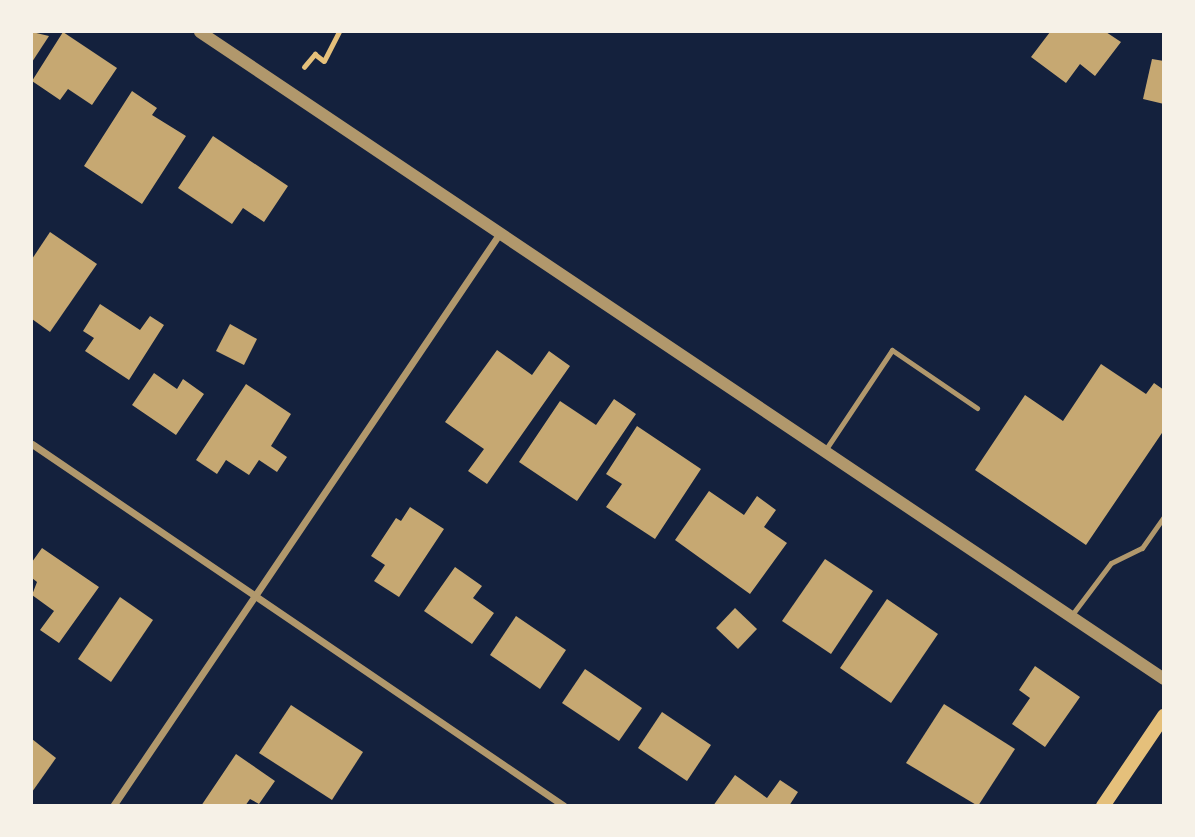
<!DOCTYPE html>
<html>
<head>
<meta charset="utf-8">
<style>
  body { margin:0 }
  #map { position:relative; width:1195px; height:837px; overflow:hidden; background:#14213d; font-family:Manrope,sans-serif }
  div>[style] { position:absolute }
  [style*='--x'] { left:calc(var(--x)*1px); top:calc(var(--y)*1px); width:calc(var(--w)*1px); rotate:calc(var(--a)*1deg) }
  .building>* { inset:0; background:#c6a872 }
  .path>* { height:4.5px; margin:-2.25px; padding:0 2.25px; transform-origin:2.25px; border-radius:2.25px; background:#e5c07b }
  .service>* { height:5px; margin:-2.5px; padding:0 2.5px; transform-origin:2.5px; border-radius:2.5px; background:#b1986c }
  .minor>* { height:7px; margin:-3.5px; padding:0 3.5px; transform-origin:3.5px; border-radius:3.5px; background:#b1986c }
  .tertiary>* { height:12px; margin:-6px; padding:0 6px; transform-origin:6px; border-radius:6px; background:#b1986c }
  .secondary>* { height:14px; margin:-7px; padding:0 7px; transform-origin:7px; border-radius:7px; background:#e5c07b }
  span { translate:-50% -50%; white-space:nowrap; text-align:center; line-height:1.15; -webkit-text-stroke:5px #f6f1e7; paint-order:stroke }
  .frame { position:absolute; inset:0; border:33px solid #f6f1e7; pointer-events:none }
</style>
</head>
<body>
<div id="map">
  <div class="building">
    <div style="clip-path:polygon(32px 32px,49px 36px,32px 62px)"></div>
    <div style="clip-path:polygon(63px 32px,117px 68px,92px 105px,68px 89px,60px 100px,32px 81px)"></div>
    <div style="clip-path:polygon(1050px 32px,1106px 32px,1121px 42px,1095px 76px,1080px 64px,1066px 83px,1031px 57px)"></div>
    <div style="clip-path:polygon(1152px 59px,1164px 61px,1164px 104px,1143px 99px)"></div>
    <div style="clip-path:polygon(132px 91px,157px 108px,152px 115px,186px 136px,142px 204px,84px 166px)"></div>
    <div style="clip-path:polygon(213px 136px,288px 186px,264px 222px,243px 208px,232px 224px,178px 188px)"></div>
    <div style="clip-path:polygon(50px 232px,97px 264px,50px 332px,32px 319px,32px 259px)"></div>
    <div style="clip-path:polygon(100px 304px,140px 330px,150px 316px,164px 325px,129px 380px,85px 351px,94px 338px,83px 331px)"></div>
    <div style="clip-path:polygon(230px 324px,257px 339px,244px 365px,216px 351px)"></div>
    <div style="clip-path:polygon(497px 350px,532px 375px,549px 351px,570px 366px,487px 484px,468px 471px,484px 449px,445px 422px)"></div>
    <div style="clip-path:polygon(1101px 364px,1146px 394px,1154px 383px,1164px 390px,1164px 430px,1086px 545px,975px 470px,1025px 395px,1063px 421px)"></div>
    <div style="clip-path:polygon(154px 373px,177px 389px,183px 379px,204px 394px,176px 435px,132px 405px)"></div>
    <div style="clip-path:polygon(246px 384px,291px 414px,271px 446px,287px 457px,277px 472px,259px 460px,249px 475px,226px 460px,217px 474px,196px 460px)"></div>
    <div style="clip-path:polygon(614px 399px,636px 414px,577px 501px,519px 462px,560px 401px,596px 425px)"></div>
    <div style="clip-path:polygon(637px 426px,701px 469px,655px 539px,606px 507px,622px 484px,606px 474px)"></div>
    <div style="clip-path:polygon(709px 491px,744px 515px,757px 496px,776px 510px,764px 527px,787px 543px,750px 594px,675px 540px)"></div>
    <div style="clip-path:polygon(410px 507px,444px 529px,399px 597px,374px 581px,385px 565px,371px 556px,396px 518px,401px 521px)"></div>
    <div style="clip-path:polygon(42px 548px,99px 587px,59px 643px,40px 630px,54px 611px,32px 595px,37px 582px,32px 578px,32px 562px)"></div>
    <div style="clip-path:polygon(825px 559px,873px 591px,831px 654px,782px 621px)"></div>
    <div style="clip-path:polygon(455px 567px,482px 586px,473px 598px,494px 613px,472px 644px,424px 611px)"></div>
    <div style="clip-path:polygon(120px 597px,153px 620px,111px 682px,78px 659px)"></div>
    <div style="clip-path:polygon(887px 599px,938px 634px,891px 703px,840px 668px)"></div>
    <div style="clip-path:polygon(735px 608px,757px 629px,738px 649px,716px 628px)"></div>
    <div style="clip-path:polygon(516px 616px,566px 650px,540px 689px,490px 655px)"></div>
    <div style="clip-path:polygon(1035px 666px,1080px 697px,1045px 747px,1012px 724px,1030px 698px,1019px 690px)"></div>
    <div style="clip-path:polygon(585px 669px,642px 708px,619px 741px,562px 703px)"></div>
    <div style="clip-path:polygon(944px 704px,1015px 749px,978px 806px,906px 763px)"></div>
    <div style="clip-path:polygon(291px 705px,363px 752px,332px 800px,259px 753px)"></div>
    <div style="clip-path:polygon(662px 712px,711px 745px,687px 781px,638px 748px)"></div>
    <div style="clip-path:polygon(32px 739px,56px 758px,32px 792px)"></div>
    <div style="clip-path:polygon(236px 754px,275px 781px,259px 804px,250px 799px,245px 806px,201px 806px)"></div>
    <div style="clip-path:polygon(735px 775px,767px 798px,780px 780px,798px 792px,789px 806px,713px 806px)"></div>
  </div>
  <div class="path">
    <div style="--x:304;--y:67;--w:17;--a:-50"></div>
    <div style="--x:315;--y:54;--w:11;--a:38"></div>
    <div style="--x:324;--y:61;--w:33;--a:-63"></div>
  </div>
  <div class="service">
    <div style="--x:826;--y:449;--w:119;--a:-56.3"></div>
    <div style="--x:892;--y:350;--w:103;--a:34.3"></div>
    <div style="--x:1071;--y:616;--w:66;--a:-53"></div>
    <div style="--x:1111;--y:563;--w:34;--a:-26"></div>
    <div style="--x:1142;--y:548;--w:38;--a:-55"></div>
  </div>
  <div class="minor">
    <div style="--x:32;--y:444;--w:643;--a:34.23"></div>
    <div style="--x:113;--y:806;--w:691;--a:-55.97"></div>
  </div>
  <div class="tertiary">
    <div style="--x:200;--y:32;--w:1161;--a:33.87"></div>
  </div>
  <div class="secondary">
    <div style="--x:1103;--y:806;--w:109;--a:-55.9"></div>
  </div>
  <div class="frame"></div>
</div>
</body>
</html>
